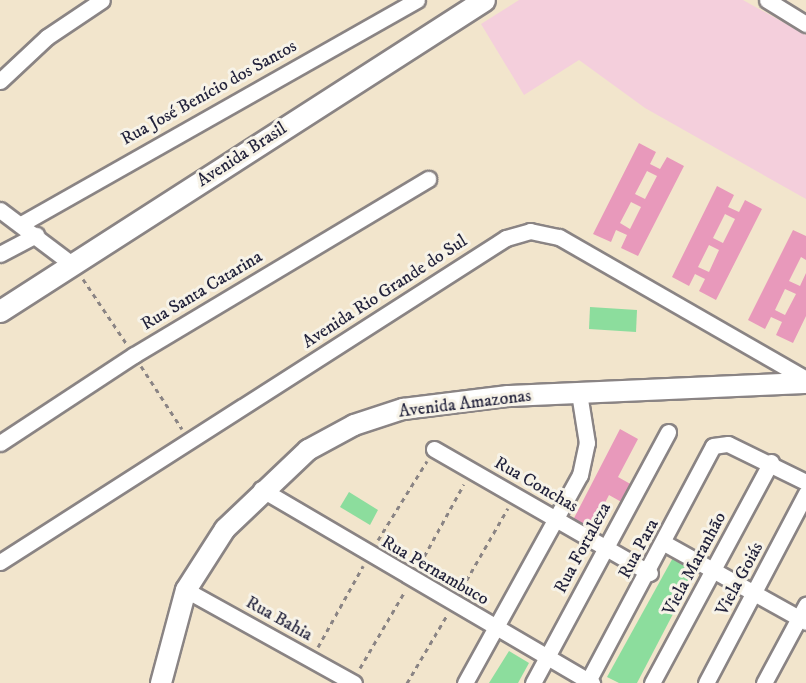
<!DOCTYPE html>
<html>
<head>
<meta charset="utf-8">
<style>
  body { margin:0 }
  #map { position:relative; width:806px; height:683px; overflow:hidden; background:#f2e5cc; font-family:"IM FELL DW Pica",serif }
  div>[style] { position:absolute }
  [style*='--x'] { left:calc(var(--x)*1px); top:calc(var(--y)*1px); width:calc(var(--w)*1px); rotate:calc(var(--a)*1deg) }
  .built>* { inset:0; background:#f4cfdc }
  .green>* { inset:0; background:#8cdd9d }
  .building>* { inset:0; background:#e899bb }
  .path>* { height:3px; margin-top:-1.5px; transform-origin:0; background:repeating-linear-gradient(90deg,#8a8484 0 4.5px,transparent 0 9px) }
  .roads { filter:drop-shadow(2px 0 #8a8484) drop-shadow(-2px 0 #8a8484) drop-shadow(0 2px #8a8484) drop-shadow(0 -2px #8a8484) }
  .minor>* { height:15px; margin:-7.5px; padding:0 7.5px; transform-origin:7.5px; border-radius:7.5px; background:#fff }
  .tertiary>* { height:20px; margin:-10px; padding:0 10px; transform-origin:10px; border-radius:10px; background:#fff }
  .secondary>* { height:21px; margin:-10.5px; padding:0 10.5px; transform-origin:10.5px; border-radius:10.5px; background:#fff }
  span { translate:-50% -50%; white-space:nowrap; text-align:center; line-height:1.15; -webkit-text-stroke:6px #f7f3e8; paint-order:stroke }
  .street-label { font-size:18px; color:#22223b }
</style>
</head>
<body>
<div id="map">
  <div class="built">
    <div style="clip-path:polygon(519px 0,743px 0,806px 35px,806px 199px,645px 108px,579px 60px,524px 95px,481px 24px)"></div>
  </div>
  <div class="green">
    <div style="clip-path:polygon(590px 307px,637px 310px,636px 332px,589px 329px)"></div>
    <div style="clip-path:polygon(349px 492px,378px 510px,370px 525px,340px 507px)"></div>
    <div style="clip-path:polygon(675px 554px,697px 568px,637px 683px,619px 683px,607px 677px)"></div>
    <div style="clip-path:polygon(509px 651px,529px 663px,518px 683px,489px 683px)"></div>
  </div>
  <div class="building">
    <div style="clip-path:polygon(evenodd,639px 143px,656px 152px,650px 164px,660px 169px,667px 157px,684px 166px,638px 256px,621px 248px,627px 235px,616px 230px,611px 242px,593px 234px,639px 143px,647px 171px,657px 176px,645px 199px,635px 194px,647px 171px,639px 143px,631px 202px,641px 207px,630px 229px,620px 223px,631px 202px)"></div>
    <div style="clip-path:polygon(evenodd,717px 186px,734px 195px,728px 207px,739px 212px,745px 200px,762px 209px,716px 300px,699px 291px,705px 279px,695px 274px,689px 286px,672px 277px,717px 186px,725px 214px,735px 219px,723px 243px,713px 238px,725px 214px,717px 186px,709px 245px,719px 250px,709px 272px,698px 267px,709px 245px)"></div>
    <div style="clip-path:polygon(evenodd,793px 230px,806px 236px,806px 260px,801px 257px,789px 281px,800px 286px,806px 273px,806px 316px,793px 343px,776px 335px,782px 322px,771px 317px,765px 329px,748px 320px,793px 230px,785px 289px,796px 294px,785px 315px,775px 310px,785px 289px)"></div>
    <div style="clip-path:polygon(620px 429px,638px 439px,618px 477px,634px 486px,625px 504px,609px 495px,590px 532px,572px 522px)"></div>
  </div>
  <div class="path">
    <div style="--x:83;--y:279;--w:77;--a:56.1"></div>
    <div style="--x:141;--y:366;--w:75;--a:56.9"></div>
    <div style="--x:378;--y:540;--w:93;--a:-58.2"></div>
    <div style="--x:420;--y:564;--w:91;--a:-61.2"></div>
    <div style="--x:462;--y:588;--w:92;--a:-60.1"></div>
    <div style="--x:318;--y:647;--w:93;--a:-60.9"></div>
    <div style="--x:360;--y:668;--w:89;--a:-59.7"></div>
    <div style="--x:407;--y:683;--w:79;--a:-59.5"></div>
  </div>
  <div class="roads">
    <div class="minor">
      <div style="--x:767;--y:0;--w:46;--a:31.6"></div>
      <div style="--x:0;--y:81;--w:64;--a:-43.1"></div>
      <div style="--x:47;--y:37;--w:66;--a:-33.9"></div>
      <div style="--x:0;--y:210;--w:91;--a:37"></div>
      <div style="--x:21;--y:224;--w:455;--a:-29.5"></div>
      <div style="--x:0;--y:254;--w:41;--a:-27.8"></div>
      <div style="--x:0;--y:443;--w:160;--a:-33.3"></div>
      <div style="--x:134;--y:355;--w:343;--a:-30.9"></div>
      <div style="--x:434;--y:449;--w:249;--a:29.9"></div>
      <div style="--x:261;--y:489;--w:384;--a:30.4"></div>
      <div style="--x:666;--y:544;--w:160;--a:29.1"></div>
      <div style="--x:0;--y:562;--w:601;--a:-32.63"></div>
      <div style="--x:506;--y:238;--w:25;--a:-16"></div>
      <div style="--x:530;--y:231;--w:30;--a:12"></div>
      <div style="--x:559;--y:237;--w:285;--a:29.9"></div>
      <div style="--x:186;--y:590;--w:192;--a:29"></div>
      <div style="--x:465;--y:683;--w:238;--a:-61.1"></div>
      <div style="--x:580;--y:475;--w:33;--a:-78"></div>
      <div style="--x:587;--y:443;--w:51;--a:-99.1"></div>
      <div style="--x:533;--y:683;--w:285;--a:-61.7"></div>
      <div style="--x:587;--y:683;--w:268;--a:-62"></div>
      <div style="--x:713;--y:446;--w:15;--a:-8"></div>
      <div style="--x:728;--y:444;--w:87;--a:26"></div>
      <div style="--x:652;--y:683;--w:251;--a:-61.7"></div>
      <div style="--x:706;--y:683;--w:215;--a:-62.2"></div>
      <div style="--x:764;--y:683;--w:89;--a:-61.7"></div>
    </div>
    <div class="tertiary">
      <div style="--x:161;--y:683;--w:96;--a:-75"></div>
      <div style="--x:186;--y:590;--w:72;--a:-57.4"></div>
      <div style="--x:225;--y:529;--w:115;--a:-43.6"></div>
      <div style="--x:308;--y:450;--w:52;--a:-28.5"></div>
      <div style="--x:354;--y:425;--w:52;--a:-18.1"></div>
      <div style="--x:403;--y:409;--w:106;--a:-7.1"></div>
      <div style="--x:508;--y:396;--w:298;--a:-2.5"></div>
    </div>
    <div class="secondary">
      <div style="--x:0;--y:311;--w:575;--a:-32.72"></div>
    </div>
  </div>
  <div class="street-label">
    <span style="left:209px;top:93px;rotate:-29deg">Rua José Benício dos Santos</span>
    <span style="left:242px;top:155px;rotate:-33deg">Avenida Brasil</span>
    <span style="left:202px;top:291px;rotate:-31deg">Rua Santa Catarina</span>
    <span style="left:385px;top:292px;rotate:-33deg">Avenida Rio Grande do Sul</span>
    <span style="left:465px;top:404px;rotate:-7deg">Avenida Amazonas</span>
    <span style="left:536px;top:485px;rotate:30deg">Rua Conchas</span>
    <span style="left:583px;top:548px;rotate:-62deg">Rua Fortaleza</span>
    <span style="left:639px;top:549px;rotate:-62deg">Rua Para</span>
    <span style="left:695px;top:564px;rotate:-62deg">Viela Maranhão</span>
    <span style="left:435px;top:571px;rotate:30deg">Rua Pernambuco</span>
    <span style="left:740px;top:579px;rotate:-62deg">Viela Goiás</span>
    <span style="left:279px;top:619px;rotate:29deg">Rua Bahia</span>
  </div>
</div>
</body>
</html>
